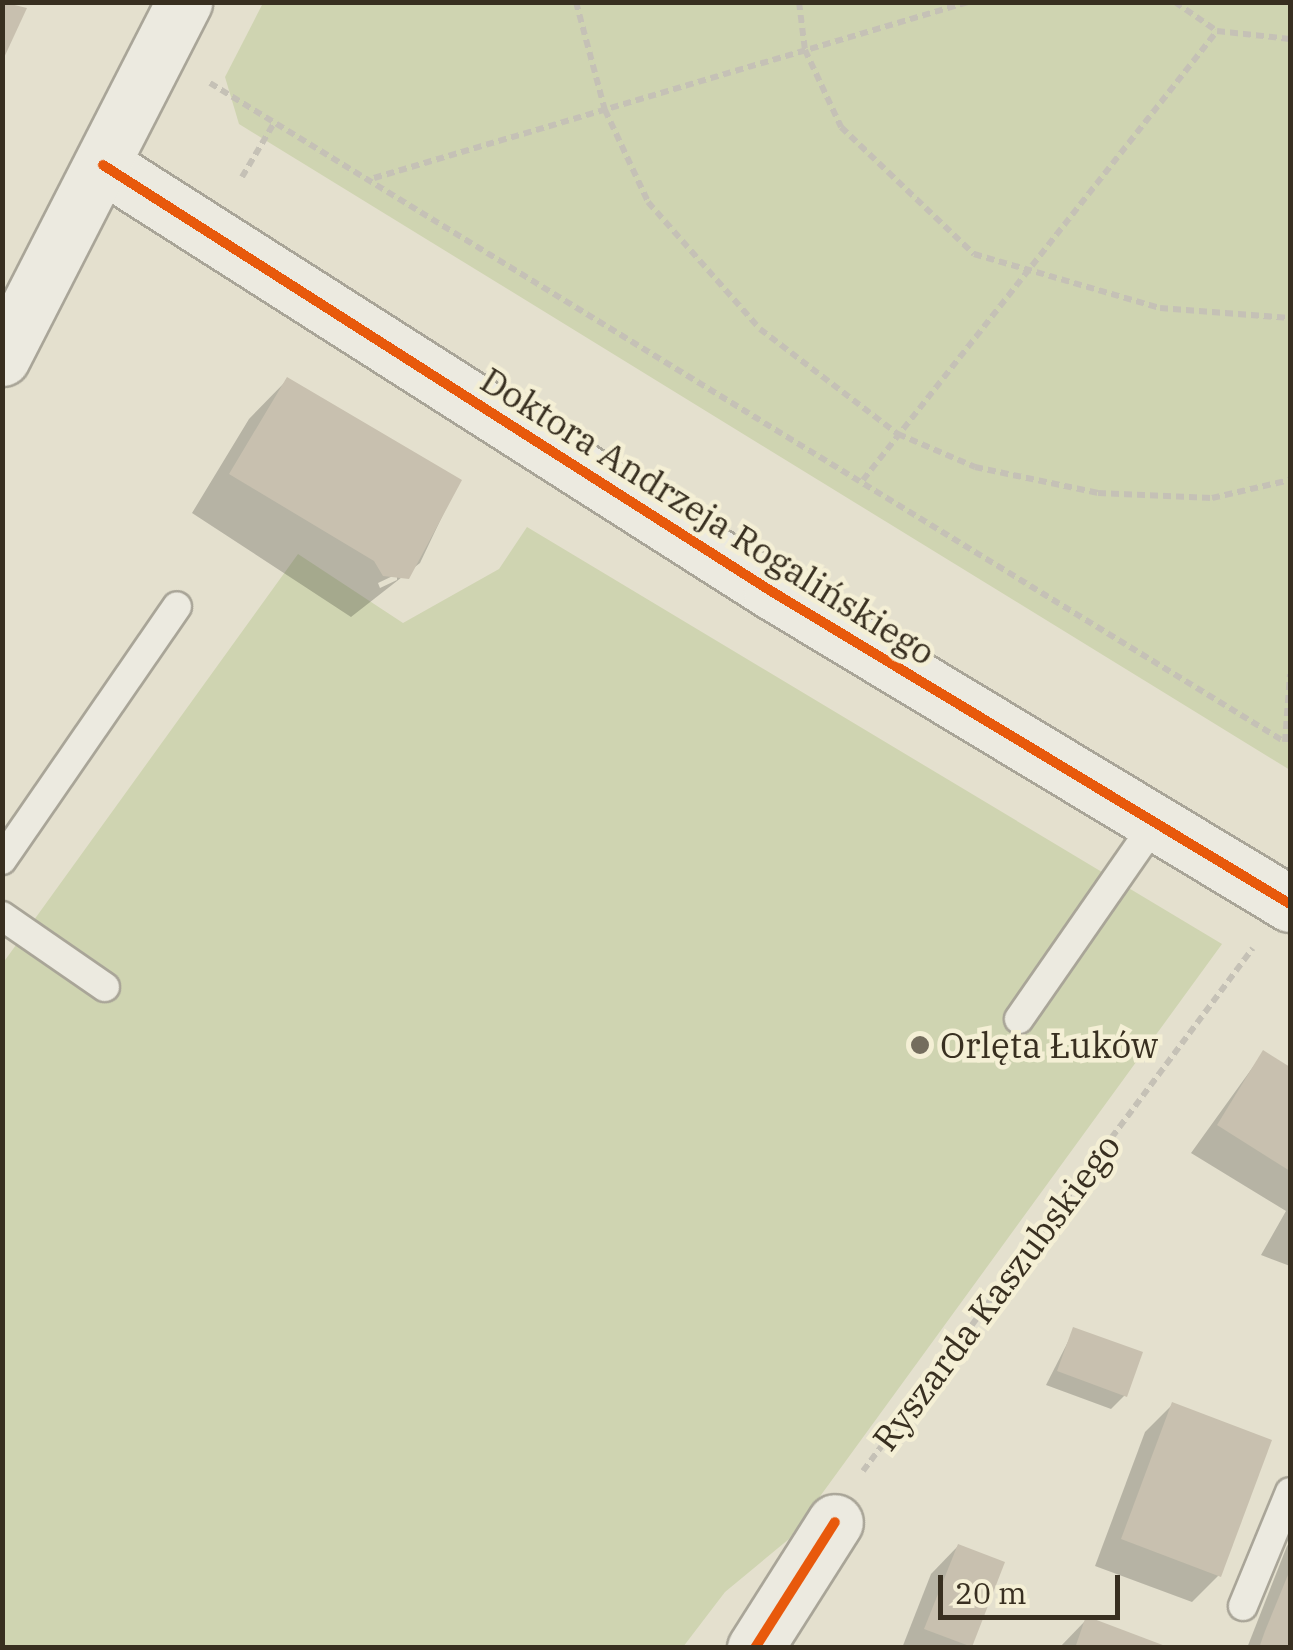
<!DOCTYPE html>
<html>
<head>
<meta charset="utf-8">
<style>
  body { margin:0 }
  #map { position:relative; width:1293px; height:1650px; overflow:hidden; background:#e4e0ce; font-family:"IBM Plex Serif",serif }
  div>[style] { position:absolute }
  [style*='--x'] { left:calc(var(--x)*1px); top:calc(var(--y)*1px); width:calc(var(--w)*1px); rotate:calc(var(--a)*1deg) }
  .green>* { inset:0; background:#cfd4b1 }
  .shadow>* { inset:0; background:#0003 }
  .building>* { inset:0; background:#c8c0af }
  .path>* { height:6px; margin-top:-3px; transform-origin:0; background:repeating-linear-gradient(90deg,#c5c1b6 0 8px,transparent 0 13px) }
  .roads { filter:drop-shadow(2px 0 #a9a598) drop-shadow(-2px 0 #a9a598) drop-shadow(0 2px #a9a598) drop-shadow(0 -2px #a9a598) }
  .lane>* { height:28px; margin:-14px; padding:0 14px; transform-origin:14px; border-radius:14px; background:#eceae0 }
  .street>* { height:55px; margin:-27.5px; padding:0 27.5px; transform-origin:27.5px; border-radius:27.5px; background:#eceae0 }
  .secondary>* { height:55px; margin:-27.5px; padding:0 27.5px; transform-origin:27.5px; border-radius:27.5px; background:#eceae0 }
  .cycleway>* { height:10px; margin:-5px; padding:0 5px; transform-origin:5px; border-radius:5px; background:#e8590c }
  .dots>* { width:28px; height:28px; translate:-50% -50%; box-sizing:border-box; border:5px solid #f4efd5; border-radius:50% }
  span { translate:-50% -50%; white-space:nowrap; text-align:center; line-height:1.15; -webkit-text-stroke:9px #f4efd5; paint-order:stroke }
  .street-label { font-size:35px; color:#382f20 }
  .poi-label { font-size:35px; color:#382f20 }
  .left { translate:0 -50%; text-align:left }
  .frame { position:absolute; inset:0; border:5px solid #382f20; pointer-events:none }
  .scale { position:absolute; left:938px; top:1575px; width:182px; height:45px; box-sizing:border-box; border:5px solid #382f20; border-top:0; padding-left:12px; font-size:30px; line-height:35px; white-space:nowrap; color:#382f20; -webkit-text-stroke:8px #f4efd5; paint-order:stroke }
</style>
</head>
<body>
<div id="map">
  <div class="green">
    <div style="clip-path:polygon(263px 3px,1290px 3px,1290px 770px,239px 124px,225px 77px)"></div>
    <div style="clip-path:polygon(527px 527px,1222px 944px,789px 1539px,725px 1592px,683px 1647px,3px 1648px,3px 963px,298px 554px,403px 623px,499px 569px)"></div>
  </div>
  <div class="shadow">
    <div style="clip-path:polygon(evenodd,287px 380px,459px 481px,420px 563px,351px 617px,192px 513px,249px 419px,287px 380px,397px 574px,397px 580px,380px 588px,378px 583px,397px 574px)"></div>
    <div style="clip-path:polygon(1263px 1053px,1290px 1070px,1290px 1266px,1261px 1255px,1286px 1211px,1191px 1153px)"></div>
    <div style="clip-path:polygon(1074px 1330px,1125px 1395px,1111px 1409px,1046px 1385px)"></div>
    <div style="clip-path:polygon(1172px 1405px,1219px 1575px,1192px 1602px,1095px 1566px,1145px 1432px)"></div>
    <div style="clip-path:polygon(1290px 1542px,1290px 1648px,1247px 1648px,1287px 1546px)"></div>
    <div style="clip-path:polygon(958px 1546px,970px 1646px,902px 1648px,931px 1574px)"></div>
    <div style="clip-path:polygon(1087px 1619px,1162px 1648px,1059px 1648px)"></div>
  </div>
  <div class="building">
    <div style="clip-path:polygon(2px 2px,27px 8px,2px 62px)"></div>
    <div style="clip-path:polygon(287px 377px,462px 480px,409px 579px,383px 576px,374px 561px,229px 474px)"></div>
    <div style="clip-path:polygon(1263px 1050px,1290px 1067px,1290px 1171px,1217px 1125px)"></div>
    <div style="clip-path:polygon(1073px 1327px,1143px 1352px,1127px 1397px,1057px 1371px)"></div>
    <div style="clip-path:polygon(1172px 1402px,1272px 1440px,1221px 1577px,1121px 1539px)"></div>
    <div style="clip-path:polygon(958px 1544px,1005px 1562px,972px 1647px,924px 1629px)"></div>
    <div style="clip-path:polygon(1290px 1570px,1290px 1648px,1259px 1648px,1265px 1631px)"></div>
    <div style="clip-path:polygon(1086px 1616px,1168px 1647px,1168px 1648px,1075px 1648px)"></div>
  </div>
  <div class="path">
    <div style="--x:576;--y:2;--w:112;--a:75"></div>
    <div style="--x:605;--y:110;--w:102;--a:64.9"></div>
    <div style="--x:648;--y:202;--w:169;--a:48.6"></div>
    <div style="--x:760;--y:329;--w:173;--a:37.3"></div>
    <div style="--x:898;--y:434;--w:84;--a:23.2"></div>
    <div style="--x:975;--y:467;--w:126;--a:11.9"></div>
    <div style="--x:1098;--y:493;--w:114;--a:2.5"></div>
    <div style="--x:1212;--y:498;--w:80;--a:-13"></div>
    <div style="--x:799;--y:2;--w:48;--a:82.9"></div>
    <div style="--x:805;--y:50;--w:85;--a:64.9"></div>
    <div style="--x:841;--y:127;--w:184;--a:43.7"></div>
    <div style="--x:974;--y:254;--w:194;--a:16.2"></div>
    <div style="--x:1160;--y:308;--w:130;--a:4.4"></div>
    <div style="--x:1175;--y:2;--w:51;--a:34.6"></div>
    <div style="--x:1217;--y:31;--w:73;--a:6.3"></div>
    <div style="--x:210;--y:83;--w:1261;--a:31.51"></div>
    <div style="--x:1285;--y:742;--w:68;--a:-85.8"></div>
    <div style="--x:242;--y:177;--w:63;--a:-59.3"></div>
    <div style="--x:374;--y:178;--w:620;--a:-16.5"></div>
    <div style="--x:863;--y:480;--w:572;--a:-51.75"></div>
    <div style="--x:863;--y:1471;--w:652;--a:-53.29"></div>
  </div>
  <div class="roads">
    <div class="lane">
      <div style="--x:2;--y:860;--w:308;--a:-55.4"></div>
      <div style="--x:2;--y:916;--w:125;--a:34.6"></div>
      <div style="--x:1019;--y:1019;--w:240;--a:-55.2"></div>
      <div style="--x:1243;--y:1606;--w:123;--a:-67.6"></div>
    </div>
    <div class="street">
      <div style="--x:755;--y:1648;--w:149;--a:-57.6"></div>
    </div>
    <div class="secondary">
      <div style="--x:103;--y:165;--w:792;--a:32.53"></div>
      <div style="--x:771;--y:591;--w:606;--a:31.09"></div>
      <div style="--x:2;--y:358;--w:400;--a:-62.9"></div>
    </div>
  </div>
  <div class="cycleway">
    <div style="--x:103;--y:165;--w:792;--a:32.53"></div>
    <div style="--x:771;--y:591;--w:606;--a:31.09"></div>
    <div style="--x:755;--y:1648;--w:149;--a:-57.6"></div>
  </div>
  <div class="dots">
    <div style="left:920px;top:1045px;background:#746d5d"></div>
  </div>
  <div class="street-label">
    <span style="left:708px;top:516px;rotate:32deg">Doktora Andrzeja Rogalińskiego</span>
    <span style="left:996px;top:1292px;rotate:-53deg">Ryszarda Kaszubskiego</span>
  </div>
  <div class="poi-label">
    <span class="left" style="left:940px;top:1045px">Orlęta Łuków</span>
  </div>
  <div class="frame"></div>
  <div class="scale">20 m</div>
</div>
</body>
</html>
